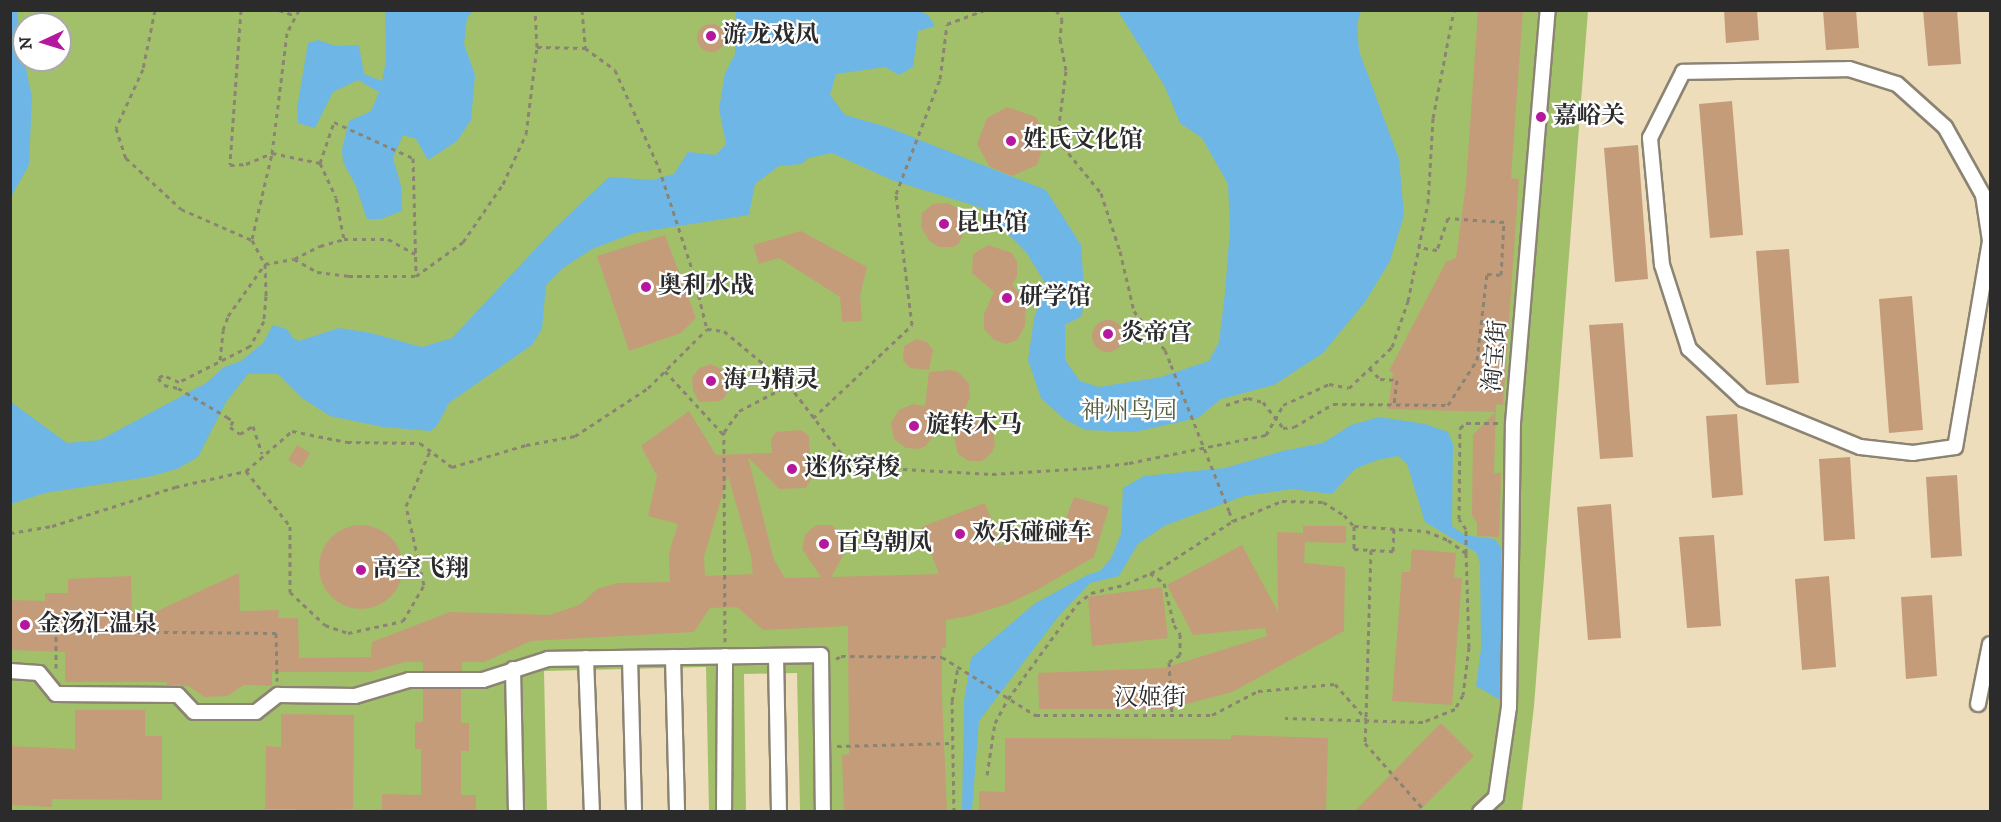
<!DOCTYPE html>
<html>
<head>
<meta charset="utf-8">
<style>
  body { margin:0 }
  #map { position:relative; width:2001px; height:822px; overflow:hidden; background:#edb; font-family:"IM FELL DW Pica","Noto Serif SC",serif }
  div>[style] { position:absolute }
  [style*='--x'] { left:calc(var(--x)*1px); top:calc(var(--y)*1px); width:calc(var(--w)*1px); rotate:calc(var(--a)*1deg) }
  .green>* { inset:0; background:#a1c069 }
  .water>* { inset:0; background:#6eb6e6 }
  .building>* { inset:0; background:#c59c7a }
  .round { border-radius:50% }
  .path>* { height:3px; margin-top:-1.5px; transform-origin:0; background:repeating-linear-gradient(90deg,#8c8473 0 4.5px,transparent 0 9px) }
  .roads { filter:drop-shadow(2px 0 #8c8473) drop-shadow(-2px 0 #8c8473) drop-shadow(0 2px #8c8473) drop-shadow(0 -2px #8c8473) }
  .minor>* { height:14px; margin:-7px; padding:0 7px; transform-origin:7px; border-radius:7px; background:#fff }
  .path-bridge>* { height:3px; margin-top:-1.5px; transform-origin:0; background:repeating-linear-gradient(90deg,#8c8473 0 4.5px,transparent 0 9px) }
  .dots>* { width:16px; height:16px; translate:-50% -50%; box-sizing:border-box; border:3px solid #fff; border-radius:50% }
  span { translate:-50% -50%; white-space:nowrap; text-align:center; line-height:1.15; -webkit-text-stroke:4.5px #fff; paint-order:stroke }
  .poi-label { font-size:24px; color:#2b2b2b; font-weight:700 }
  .left { translate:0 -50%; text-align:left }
  .street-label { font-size:24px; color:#2b2b2b }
  .park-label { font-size:24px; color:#545f41 }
  .frame { position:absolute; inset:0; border:12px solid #2b2b2b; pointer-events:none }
  .north { position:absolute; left:12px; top:12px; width:60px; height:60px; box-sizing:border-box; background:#fff; border:2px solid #aaa; border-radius:50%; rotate:266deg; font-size:16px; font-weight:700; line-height:24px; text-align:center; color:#2b2b2b }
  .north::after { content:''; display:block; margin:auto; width:21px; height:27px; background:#b5179e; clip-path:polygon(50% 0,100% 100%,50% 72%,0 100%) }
</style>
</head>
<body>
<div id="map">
  <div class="green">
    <div style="clip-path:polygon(evenodd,10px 11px,1588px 11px,1534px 706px,1522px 811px,800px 811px,797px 673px,744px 674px,746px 811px,709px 811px,706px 667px,544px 671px,547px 811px,11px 811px,10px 11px,24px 24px,60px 24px,60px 60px,24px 60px,24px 24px)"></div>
  </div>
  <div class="water">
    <div style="clip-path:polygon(17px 10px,21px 46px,32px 97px,29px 165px,11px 197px,10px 11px)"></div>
    <div style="clip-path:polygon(385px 11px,473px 11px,467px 18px,464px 44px,475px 75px,471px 120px,457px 141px,428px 160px,416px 139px,403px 135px,393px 158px,401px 186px,402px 211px,381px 219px,367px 219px,356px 186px,343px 162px,342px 149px,349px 121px,371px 111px,379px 92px,358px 80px,333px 92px,315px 128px,298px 123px,297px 108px,308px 43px,318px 40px,336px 46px,359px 45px,364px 74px,382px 81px,386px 61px)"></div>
    <div style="clip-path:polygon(920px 11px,928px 15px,935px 26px,918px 31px,913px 67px,899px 75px,885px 67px,836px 74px,830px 95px,845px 115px,887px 127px,1046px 190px,1081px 245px,1084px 288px,1082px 316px,1065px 325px,1065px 360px,1080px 381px,1099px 387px,1161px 377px,1209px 361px,1219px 342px,1225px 293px,1230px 229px,1228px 184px,1202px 138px,1180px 123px,1165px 87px,1118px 11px,1361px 11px,1357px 23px,1359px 51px,1399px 159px,1404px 215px,1390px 261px,1365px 302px,1323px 353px,1274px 385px,1221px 399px,1198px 418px,1134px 432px,1085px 430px,1064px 419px,1041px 398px,1028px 360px,1034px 319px,1045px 283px,1026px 252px,982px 208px,894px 181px,832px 153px,808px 158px,802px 164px,779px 166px,755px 184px,749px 215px,634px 233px,592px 249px,563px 268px,546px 285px,542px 329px,532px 345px,449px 403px,438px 424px,431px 431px,383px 427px,330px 416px,302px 398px,278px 374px,248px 374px,226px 402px,198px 457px,177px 469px,148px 477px,45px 493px,11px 504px,11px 402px,67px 443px,100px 440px,206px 383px,224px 367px,241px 361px,263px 343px,273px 325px,287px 329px,293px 338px,299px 341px,339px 328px,371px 333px,422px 347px,452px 338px,555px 228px,609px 177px,652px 180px,674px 174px,688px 152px,716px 155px,726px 144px,719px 109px,725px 73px,735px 54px,736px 11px)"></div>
    <div style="clip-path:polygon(1379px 417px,1425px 424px,1448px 432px,1453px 444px,1452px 526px,1464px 535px,1495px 539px,1501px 548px,1502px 701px,1476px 686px,1481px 649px,1480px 564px,1477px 553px,1425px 522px,1407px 464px,1398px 456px,1377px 460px,1355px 469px,1332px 494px,1292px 489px,1244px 496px,1164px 526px,1138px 544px,1119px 576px,1090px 583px,1058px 617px,979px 721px,972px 811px,962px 812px,964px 701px,971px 658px,1034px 604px,1087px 575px,1100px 571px,1111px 558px,1121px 534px,1123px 488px,1144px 476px,1225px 468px,1283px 451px,1323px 443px,1351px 425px)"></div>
  </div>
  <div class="building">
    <div style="clip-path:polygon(1478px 10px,1523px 10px,1511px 178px,1519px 179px,1503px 405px,1496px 404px,1494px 473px,1501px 473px,1499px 537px,1477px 536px,1477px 523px,1472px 515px,1473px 435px,1495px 412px,1388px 409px,1393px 373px,1389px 371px,1446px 262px,1456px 258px,1466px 184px)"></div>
    <div style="clip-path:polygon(1724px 10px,1757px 10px,1759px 40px,1726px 43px)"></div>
    <div style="clip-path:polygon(1823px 10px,1856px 10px,1859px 48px,1826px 50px)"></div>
    <div style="clip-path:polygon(1923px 10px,1957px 10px,1961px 64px,1928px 66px)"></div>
    <div class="round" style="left:697px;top:24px;width:28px;height:28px"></div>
    <div style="clip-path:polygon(1732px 101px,1743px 235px,1710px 238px,1699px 104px)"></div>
    <div style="clip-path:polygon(1007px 107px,1036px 117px,1046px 138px,1037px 165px,1012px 176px,990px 167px,977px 144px,987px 118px)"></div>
    <div style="clip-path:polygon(1638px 145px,1648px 279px,1615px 282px,1604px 148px)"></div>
    <div style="clip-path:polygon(947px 203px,962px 210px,969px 221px,959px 243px,954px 247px,939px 247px,930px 242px,921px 227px,922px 213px,933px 204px)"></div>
    <div style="clip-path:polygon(801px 231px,867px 267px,860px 296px,862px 321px,842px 322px,840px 297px,779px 258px,759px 264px,753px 245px)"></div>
    <div style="clip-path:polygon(665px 235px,696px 318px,681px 333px,629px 351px,597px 256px)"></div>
    <div style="clip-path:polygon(988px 245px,1012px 253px,1017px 262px,1017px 276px,1012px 285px,1026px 302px,1025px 326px,1017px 340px,1006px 344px,994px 340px,984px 329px,984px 314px,994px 292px,972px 273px,973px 254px)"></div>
    <div style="clip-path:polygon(1789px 249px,1799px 383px,1766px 385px,1756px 251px)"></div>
    <div style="clip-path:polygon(1912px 296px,1923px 430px,1889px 433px,1879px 299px)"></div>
    <div class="round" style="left:1092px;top:320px;width:32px;height:32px"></div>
    <div style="clip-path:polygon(1623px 323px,1633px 457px,1600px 459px,1589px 325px)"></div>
    <div style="clip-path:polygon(917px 339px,927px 342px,933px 350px,929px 370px,910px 368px,903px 361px,904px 346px)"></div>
    <div style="clip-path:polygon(711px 364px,727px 372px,731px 385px,725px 397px,720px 401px,699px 402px,693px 390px,692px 378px,699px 368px)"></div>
    <div style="clip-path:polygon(951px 370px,958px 372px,969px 383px,970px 397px,962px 416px,983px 422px,993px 432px,995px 445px,992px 452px,982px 461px,969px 461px,958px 454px,949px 413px,926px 446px,919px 449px,906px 448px,894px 439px,891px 423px,899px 410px,913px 404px,925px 406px,929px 372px)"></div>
    <div style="clip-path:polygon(evenodd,689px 411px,716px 455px,772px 453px,771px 439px,776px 432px,801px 430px,809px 436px,811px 479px,806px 488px,779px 489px,748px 457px,774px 560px,785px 578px,821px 577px,802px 549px,805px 535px,816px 525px,831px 525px,842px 533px,845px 540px,844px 554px,831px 577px,939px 574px,921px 527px,985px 503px,1001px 546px,1032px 530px,1045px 533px,1063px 526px,1074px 497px,1109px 507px,1094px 557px,1035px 591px,1007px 604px,969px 616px,946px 620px,946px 648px,942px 648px,942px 696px,947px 812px,844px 812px,842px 755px,849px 754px,848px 626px,763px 630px,737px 607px,710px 608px,694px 632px,531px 641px,484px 662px,462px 662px,462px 671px,423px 671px,423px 662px,405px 662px,370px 672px,272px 672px,272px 686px,244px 685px,227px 696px,204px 697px,189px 686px,167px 685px,167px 682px,65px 682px,65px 652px,10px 650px,10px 600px,45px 601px,45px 593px,68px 593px,68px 579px,131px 576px,132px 611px,157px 611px,239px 573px,240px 611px,279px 610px,278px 618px,298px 618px,299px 658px,371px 657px,372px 642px,450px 612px,550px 615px,581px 604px,597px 589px,618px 583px,670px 582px,669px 553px,678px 524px,648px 516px,657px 476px,641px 446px,689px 411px,728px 476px,751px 556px,753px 574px,705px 576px,704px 557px,728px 476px)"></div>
    <div style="clip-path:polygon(1737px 414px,1743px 495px,1712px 498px,1706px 416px)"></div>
    <div style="clip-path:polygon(297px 445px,310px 453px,301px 468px,288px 460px)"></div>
    <div style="clip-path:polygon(1850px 457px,1855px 539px,1824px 541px,1819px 459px)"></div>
    <div style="clip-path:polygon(1957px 475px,1962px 556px,1931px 558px,1926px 477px)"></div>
    <div style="clip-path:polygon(1611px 504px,1621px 638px,1588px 640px,1577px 507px)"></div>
    <div class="round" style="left:319px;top:525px;width:84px;height:84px"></div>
    <div style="clip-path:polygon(1303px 526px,1346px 526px,1346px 543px,1305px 542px,1304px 563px,1345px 567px,1344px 631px,1232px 692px,1168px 709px,1039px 709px,1038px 673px,1164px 668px,1267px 636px,1265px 628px,1193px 635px,1167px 585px,1242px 545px,1278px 612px,1277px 532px,1303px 533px)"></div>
    <div style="clip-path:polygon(1714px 535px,1721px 626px,1687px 628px,1679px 537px)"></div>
    <div style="clip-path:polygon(1412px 549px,1456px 553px,1454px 577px,1462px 578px,1452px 705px,1392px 701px,1402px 572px,1410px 572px)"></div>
    <div style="clip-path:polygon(1829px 576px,1836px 667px,1802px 670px,1795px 579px)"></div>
    <div style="clip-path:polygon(1162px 587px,1168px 638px,1092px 646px,1088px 597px)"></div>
    <div style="clip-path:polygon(1932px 595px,1937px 676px,1906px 679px,1901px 597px)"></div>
    <div style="clip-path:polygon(423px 689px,461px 689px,461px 723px,469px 723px,469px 751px,461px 751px,461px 795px,476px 795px,476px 812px,382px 812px,382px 794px,421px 795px,421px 749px,415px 749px,415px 722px,423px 722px)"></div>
    <div style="clip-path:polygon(75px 710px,145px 710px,145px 736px,162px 736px,162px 800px,52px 799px,52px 807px,10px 805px,10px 746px,75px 749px)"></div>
    <div style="clip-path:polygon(281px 714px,354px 715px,353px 809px,295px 812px,295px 809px,265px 809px,266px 746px,281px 747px)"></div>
    <div style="clip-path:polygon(1441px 723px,1474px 756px,1418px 812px,1354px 812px)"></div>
    <div style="clip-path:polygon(1231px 735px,1328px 738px,1326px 812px,979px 812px,979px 791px,1005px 792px,1005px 738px,1231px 739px)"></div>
  </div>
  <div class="path">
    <div style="--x:155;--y:10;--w:60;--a:101.5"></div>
    <div style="--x:143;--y:69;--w:65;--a:114.6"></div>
    <div style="--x:116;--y:128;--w:32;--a:72"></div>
    <div style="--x:126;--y:158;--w:75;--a:42.8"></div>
    <div style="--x:181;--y:209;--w:77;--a:23.6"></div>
    <div style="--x:252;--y:240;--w:27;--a:62"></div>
    <div style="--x:265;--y:264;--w:32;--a:88"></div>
    <div style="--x:266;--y:296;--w:25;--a:95"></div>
    <div style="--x:264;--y:321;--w:29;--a:119"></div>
    <div style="--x:250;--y:346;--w:80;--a:153.1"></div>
    <div style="--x:179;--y:382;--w:17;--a:-156"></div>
    <div style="--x:163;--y:375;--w:6;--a:149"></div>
    <div style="--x:158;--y:378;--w:9;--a:49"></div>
    <div style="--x:164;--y:385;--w:14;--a:12"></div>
    <div style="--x:178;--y:388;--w:57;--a:30.6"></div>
    <div style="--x:227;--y:417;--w:7;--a:34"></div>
    <div style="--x:233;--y:421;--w:7;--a:117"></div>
    <div style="--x:230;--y:427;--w:12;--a:35"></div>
    <div style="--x:240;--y:434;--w:15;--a:-32"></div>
    <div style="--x:253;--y:426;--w:29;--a:72"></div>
    <div style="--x:241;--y:10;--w:155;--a:94.1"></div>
    <div style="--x:230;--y:165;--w:16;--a:-4"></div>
    <div style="--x:246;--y:164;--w:28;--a:-23"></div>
    <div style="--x:279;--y:10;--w:18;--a:19"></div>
    <div style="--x:299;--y:10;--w:26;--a:118"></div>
    <div style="--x:287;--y:33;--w:121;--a:97.1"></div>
    <div style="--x:272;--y:153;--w:49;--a:11.8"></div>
    <div style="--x:320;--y:163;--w:43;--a:-71.1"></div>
    <div style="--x:334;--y:122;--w:87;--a:24.5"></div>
    <div style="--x:413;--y:158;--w:118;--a:88.5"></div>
    <div style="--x:582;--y:10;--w:38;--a:85"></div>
    <div style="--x:1056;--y:10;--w:11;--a:56"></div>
    <div style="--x:1062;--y:19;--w:20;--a:96"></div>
    <div style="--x:1060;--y:39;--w:33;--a:79"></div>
    <div style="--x:1066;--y:71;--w:69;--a:97.5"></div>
    <div style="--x:1057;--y:139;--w:70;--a:50.8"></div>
    <div style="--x:1101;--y:193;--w:61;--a:71.9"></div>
    <div style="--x:1120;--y:251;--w:62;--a:76.9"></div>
    <div style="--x:1134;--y:311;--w:50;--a:51.5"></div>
    <div style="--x:1165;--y:350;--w:16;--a:68"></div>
    <div style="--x:537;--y:47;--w:48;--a:1.2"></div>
    <div style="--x:585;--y:48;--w:37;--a:36"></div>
    <div style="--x:615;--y:70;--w:107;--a:65.8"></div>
    <div style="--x:659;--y:168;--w:106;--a:71.9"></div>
    <div style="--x:692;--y:269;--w:62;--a:76"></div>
    <div style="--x:320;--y:163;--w:38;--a:65"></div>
    <div style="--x:336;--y:198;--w:42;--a:79"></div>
    <div style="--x:344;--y:239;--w:44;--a:0"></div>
    <div style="--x:388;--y:239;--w:31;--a:29"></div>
    <div style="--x:252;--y:239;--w:88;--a:-76.9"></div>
    <div style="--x:294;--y:259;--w:29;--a:-27"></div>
    <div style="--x:320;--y:246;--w:25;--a:-16"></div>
    <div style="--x:707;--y:329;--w:17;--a:7"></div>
    <div style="--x:724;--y:331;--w:85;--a:39.7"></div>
    <div style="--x:789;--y:385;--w:91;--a:52.6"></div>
    <div style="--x:844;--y:457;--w:25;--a:23"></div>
    <div style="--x:867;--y:467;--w:125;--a:3.2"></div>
    <div style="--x:992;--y:474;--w:96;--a:-3.6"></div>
    <div style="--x:1088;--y:468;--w:41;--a:-7"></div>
    <div style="--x:1129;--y:463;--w:140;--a:-11.6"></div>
    <div style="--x:1266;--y:435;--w:34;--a:-60"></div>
    <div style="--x:1283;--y:405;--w:51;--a:-24.5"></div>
    <div style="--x:1329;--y:384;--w:20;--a:11"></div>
    <div style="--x:1349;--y:388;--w:59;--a:-43.6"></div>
    <div style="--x:1392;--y:347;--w:49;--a:-70.8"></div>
    <div style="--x:1408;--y:301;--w:100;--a:-78.5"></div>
    <div style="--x:1428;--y:203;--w:85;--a:-86.6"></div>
    <div style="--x:1433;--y:118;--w:110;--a:-79"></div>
    <div style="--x:220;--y:360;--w:30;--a:-84"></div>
    <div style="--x:223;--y:330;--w:15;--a:-70"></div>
    <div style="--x:228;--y:316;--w:64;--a:-54.6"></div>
    <div style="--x:265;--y:264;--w:29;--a:-10"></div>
    <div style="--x:294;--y:259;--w:26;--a:29"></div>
    <div style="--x:317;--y:272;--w:31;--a:7"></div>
    <div style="--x:348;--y:276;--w:68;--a:0"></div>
    <div style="--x:416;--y:276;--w:58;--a:-35.9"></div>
    <div style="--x:463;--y:242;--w:70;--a:-55.4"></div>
    <div style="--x:503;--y:184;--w:55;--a:-65.3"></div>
    <div style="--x:526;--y:134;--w:88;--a:-82.8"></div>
    <div style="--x:537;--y:47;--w:37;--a:-93"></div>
    <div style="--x:1369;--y:368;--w:16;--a:45"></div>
    <div style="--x:1380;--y:379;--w:17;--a:3"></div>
    <div style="--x:1397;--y:380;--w:23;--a:97"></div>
    <div style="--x:665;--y:371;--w:86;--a:47.4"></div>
    <div style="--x:813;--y:418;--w:136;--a:-43.2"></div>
    <div style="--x:912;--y:325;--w:132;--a:-97"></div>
    <div style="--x:896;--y:194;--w:123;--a:-69.1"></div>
    <div style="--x:940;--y:79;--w:55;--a:-82.7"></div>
    <div style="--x:947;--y:24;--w:40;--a:-20.2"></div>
    <div style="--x:1283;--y:428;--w:11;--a:-5"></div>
    <div style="--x:1294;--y:427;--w:45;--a:-30.5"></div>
    <div style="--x:1333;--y:404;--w:115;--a:0.5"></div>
    <div style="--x:1448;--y:405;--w:54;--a:-57.2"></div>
    <div style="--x:1477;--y:360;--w:87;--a:-83.4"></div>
    <div style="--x:1487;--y:274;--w:14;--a:4"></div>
    <div style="--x:1501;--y:275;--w:53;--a:-86.8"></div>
    <div style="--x:1504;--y:222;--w:56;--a:-175.9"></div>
    <div style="--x:1448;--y:218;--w:34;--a:109"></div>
    <div style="--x:1437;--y:250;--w:18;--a:-171"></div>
    <div style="--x:246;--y:471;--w:70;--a:51.3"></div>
    <div style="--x:290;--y:526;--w:66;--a:90"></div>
    <div style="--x:290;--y:592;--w:48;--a:43.3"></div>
    <div style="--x:325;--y:625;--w:24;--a:19"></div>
    <div style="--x:348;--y:633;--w:56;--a:-12.3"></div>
    <div style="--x:403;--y:621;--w:42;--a:-59.7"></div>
    <div style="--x:424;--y:585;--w:81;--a:-102.8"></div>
    <div style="--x:406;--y:506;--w:60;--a:-66.4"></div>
    <div style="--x:1229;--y:511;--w:11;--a:68"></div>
    <div style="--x:1354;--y:526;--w:23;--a:90"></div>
    <div style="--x:1354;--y:549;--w:17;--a:3"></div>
    <div style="--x:1371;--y:550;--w:167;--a:91.7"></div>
    <div style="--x:10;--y:533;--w:43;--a:-9.5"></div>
    <div style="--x:52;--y:526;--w:129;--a:-17.6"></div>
    <div style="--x:175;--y:487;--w:73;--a:-12.7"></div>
    <div style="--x:246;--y:471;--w:61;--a:-41"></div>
    <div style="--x:292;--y:431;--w:56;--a:11.3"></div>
    <div style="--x:347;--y:442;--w:73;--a:0.8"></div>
    <div style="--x:420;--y:443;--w:40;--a:37"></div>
    <div style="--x:452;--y:467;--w:77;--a:-16.6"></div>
    <div style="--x:526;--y:445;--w:50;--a:-10.4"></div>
    <div style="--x:575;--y:436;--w:87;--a:-33.3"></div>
    <div style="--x:648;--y:388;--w:83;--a:-45"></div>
    <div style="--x:1371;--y:550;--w:22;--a:3"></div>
    <div style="--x:1393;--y:551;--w:24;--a:-88"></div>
    <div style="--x:1466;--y:553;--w:24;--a:-90"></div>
    <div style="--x:1466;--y:529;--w:12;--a:-125"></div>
    <div style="--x:1459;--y:519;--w:91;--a:-89.4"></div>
    <div style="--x:1460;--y:428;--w:8;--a:-40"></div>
    <div style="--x:1466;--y:423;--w:33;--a:0"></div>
    <div style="--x:1150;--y:573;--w:17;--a:36"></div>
    <div style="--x:1164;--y:583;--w:43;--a:76.6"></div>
    <div style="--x:1174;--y:625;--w:11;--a:56"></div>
    <div style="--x:1180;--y:634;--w:21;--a:90"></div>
    <div style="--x:1180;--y:655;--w:13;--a:148"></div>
    <div style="--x:1169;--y:662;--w:54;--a:86.8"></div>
    <div style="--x:725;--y:642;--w:210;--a:-90.3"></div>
    <div style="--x:724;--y:432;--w:26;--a:-54"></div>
    <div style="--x:739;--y:411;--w:56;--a:-27.5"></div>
    <div style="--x:836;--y:659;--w:6;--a:-31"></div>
    <div style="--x:841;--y:656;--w:101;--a:0.6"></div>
    <div style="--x:942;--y:657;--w:110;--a:31.9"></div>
    <div style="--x:1035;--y:715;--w:177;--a:0"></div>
    <div style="--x:1212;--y:715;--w:52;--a:-27.6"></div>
    <div style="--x:1258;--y:691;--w:77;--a:-5.2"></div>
    <div style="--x:1335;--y:684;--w:47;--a:48.5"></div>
    <div style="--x:1366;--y:719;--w:24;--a:92"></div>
    <div style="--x:1365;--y:743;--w:92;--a:48.5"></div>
    <div style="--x:56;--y:668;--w:37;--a:-90"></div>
    <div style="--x:56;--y:631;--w:220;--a:0.5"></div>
    <div style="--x:276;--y:633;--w:48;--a:88.8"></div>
    <div style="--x:837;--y:746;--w:115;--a:-1.5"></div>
    <div style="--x:987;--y:775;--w:53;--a:-81.3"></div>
    <div style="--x:995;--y:723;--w:27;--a:-62"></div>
    <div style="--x:1008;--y:699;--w:117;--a:-54"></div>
    <div style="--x:1077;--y:604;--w:18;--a:-38"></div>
    <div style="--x:1091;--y:593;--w:36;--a:-14"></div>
    <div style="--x:1126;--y:584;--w:36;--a:-24"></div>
    <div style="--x:1159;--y:569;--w:88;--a:-33"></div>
    <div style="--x:1233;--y:521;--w:53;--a:-22.2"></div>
    <div style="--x:1282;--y:501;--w:41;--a:1.4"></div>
    <div style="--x:1323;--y:502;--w:25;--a:32"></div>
    <div style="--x:1344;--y:515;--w:15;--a:48"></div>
    <div style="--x:1354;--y:526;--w:72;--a:4"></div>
    <div style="--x:1426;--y:531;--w:24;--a:22"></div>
    <div style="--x:1448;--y:540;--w:22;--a:36"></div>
    <div style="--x:1466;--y:553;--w:94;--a:88.2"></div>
    <div style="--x:1469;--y:647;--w:48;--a:97.1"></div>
    <div style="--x:1463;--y:695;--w:16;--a:120"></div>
    <div style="--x:1455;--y:709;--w:35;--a:158"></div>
    <div style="--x:1423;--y:722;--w:138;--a:-178.3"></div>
    <div style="--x:954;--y:812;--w:111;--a:-91"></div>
    <div style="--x:952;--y:701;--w:34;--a:-80"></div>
  </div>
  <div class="roads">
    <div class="minor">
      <div style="--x:1849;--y:69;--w:50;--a:17.4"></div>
      <div style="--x:1897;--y:84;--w:64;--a:41.9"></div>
      <div style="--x:1945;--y:127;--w:78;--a:60.8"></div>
      <div style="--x:1983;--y:195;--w:47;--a:81.3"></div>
      <div style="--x:1990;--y:241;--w:209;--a:99.6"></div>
      <div style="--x:1955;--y:447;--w:42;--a:171.9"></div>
      <div style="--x:1913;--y:453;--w:53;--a:-173.5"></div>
      <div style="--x:1860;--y:447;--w:126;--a:-157.7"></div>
      <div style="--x:1743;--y:399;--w:74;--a:-137.2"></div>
      <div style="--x:1689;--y:349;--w:88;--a:-107.8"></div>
      <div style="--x:1662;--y:265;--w:128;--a:-95.4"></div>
      <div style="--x:1650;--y:138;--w:74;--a:-63.4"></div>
      <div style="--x:1683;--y:72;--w:166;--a:-1"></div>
      <div style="--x:776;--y:656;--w:156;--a:88.9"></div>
      <div style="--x:673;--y:657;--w:155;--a:88.5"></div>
      <div style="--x:586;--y:658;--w:154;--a:87.8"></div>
      <div style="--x:630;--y:658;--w:154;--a:88.5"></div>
      <div style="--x:513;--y:669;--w:143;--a:88.8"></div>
      <div style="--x:10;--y:671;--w:29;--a:4"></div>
      <div style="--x:39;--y:673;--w:27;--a:51"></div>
      <div style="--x:56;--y:694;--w:122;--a:0.5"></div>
      <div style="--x:178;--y:695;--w:23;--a:47"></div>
      <div style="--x:194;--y:712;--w:62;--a:0"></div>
      <div style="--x:256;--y:712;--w:28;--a:-38"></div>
      <div style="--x:278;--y:695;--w:77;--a:0.7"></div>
      <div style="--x:355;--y:696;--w:56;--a:-16.5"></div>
      <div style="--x:409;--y:680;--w:74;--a:0"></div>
      <div style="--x:483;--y:680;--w:68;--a:-17.9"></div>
      <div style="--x:548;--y:659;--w:273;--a:-0.8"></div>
      <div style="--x:821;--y:655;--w:157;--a:89.3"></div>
      <div style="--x:1978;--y:704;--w:61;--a:-78.7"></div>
      <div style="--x:724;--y:812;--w:156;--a:-89.6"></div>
      <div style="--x:1480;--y:812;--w:22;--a:-43"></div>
      <div style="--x:1496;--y:797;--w:91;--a:-81.8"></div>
      <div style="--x:1509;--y:707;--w:284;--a:-89.2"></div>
      <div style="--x:1513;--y:423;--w:414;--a:-85.2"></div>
    </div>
  </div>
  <div class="path-bridge">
    <div style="--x:1171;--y:365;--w:157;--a:68.3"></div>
    <div style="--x:1226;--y:405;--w:23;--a:-18"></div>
    <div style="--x:1248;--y:398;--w:16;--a:15"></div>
    <div style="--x:1263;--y:402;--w:33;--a:52"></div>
  </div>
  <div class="dots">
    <div style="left:711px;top:36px;background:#b5179e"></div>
    <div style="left:1541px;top:117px;background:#b5179e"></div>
    <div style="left:1011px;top:141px;background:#b5179e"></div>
    <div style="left:944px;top:224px;background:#b5179e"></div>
    <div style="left:646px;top:287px;background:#b5179e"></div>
    <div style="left:1007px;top:298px;background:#b5179e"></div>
    <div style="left:1108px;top:334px;background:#b5179e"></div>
    <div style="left:711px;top:381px;background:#b5179e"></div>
    <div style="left:914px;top:426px;background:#b5179e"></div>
    <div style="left:792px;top:469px;background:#b5179e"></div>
    <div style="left:960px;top:534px;background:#b5179e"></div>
    <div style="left:824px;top:544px;background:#b5179e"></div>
    <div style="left:361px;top:570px;background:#b5179e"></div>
    <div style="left:25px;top:625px;background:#b5179e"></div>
  </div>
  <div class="poi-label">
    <span class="left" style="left:723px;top:36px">游龙戏凤</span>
    <span class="left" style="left:1553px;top:117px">嘉峪关</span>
    <span class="left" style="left:1023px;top:141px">姓氏文化馆</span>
    <span class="left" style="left:956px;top:224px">昆虫馆</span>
    <span class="left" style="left:658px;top:287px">奥利水战</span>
    <span class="left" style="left:1019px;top:298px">研学馆</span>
    <span class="left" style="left:1120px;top:334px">炎帝宫</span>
    <span class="left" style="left:723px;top:381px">海马精灵</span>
    <span class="left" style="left:926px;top:426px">旋转木马</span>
    <span class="left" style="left:804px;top:469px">迷你穿梭</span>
    <span class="left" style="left:972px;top:534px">欢乐碰碰车</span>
    <span class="left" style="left:836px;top:544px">百鸟朝凤</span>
    <span class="left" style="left:373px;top:570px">高空飞翔</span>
    <span class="left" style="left:37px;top:625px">金汤汇温泉</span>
  </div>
  <div class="street-label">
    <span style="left:1496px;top:356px;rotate:-85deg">淘宝街</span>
    <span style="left:1150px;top:699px">汉姬街</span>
  </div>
  <div class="park-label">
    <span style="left:1129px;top:412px">神州鸟园</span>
  </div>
  <div class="frame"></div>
  <div class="north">N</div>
</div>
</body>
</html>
